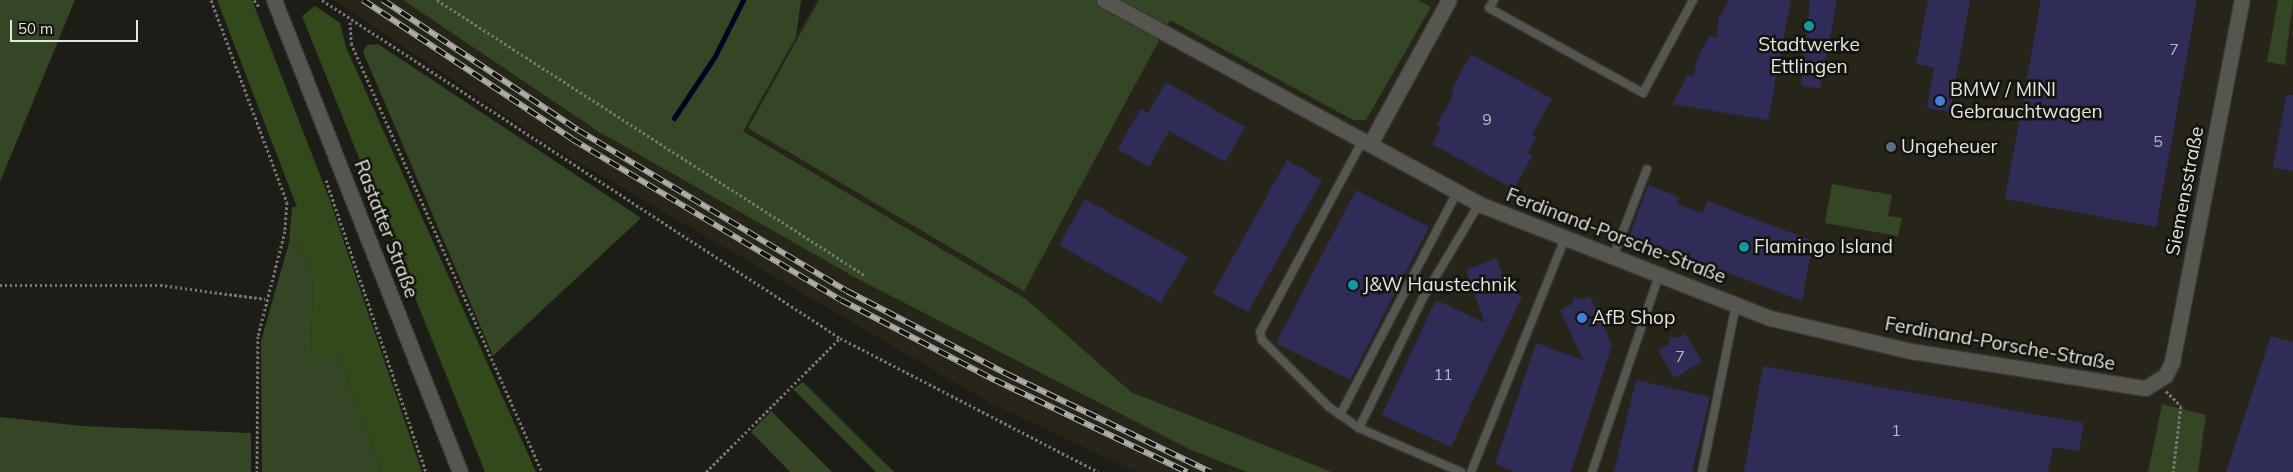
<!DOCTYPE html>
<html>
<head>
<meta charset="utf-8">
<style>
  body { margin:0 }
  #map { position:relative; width:2293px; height:472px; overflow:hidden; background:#1d1c17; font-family:Mulish,sans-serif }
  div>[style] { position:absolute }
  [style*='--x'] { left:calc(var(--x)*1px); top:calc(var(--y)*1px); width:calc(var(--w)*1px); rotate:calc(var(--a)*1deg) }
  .built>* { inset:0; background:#27251a }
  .green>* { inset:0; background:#344623 }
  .forest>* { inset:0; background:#32491b }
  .stream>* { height:5px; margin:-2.5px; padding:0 2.5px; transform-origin:2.5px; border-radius:2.5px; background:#000325 }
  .building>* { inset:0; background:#302c58 }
  .path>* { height:3px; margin-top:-1.5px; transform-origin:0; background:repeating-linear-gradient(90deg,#767571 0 2.5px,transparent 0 5px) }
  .roads { filter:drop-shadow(1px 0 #393834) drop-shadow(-1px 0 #393834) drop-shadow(0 1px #393834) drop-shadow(0 -1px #393834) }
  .service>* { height:8px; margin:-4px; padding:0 4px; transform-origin:4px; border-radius:4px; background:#56554f }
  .minor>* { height:15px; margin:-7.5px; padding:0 7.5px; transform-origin:7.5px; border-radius:7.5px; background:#56554f }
  .secondary>* { height:15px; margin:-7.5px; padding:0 7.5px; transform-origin:7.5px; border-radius:7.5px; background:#56554f }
  .rail>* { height:5.5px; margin-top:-2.75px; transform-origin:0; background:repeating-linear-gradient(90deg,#14130e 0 11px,#afaeaa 0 22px); box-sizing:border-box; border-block:1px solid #afaeaa }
  .dots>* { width:14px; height:14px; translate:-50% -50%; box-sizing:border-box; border:2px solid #14130e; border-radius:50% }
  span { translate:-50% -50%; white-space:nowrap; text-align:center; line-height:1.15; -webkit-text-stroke:5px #14130e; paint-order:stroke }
  .number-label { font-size:16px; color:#b8b6be }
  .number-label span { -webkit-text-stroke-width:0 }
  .poi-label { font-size:19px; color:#e5e4e0 }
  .left { translate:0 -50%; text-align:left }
  .street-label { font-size:19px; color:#e5e4e0 }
  .scale { position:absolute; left:10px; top:20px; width:128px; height:22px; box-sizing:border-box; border:2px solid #e5e4e0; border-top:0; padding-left:6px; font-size:15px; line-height:18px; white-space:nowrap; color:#e5e4e0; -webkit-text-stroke:4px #14130e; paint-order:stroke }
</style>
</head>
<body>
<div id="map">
  <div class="built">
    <div style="clip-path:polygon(334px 0,403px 0,599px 132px,858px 279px,1191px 450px,1247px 472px,1137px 472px,990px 403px,553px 147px)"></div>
    <div style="clip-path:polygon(816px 0,2293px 0,2293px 472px,2198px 472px,2205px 415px,2162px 404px,2148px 472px,1332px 472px,1131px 392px,1026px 299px,743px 130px)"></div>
  </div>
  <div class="green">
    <div style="clip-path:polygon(0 0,75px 0,0 182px)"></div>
    <div style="clip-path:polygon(403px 0,801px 0,796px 37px,743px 131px,1026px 299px,1131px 392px,1332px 472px,1247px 472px,1191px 450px,858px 279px,599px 132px)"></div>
    <div style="clip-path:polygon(819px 0,1418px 0,1431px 7px,1366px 120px,1353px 120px,1170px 20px,1024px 291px,748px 128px)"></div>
    <div style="clip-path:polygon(2278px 0,2293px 0,2285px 65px,2267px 62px)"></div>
    <div style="clip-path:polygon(378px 44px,641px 218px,493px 356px,363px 52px,367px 45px)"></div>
    <div style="clip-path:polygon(1832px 184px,1892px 195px,1888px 216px,1902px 218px,1898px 236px,1825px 223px)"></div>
    <div style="clip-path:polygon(292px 207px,297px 207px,297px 241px,313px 276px,311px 354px,339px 355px,382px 472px,262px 472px,261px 341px,289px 243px)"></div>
    <div style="clip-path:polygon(803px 382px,894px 472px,876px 472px,793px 389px)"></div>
    <div style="clip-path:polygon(2162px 404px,2206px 415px,2198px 472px,2148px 472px)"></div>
    <div style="clip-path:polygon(771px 411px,832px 472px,790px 472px,751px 432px)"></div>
    <div style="clip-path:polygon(0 417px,82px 426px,251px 433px,251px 472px,0 472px)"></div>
  </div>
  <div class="forest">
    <div style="clip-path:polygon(217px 0,252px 0,329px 198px,422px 472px,382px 472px,339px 355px,311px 355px,313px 276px,297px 241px,297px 207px)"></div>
    <div style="clip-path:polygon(315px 6px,340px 23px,346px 47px,536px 472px,485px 472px,302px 16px)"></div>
  </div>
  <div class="stream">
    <div style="--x:674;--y:118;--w:74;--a:-56.5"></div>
    <div style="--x:715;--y:56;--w:63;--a:-63.4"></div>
  </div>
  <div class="building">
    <div style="clip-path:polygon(1729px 0,1791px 0,1768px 120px,1672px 104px,1688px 75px,1694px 76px,1697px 59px,1709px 36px,1716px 38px,1719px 18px)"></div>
    <div style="clip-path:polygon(1810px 0,1837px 0,1820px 89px,1801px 85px)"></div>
    <div style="clip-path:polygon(1928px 0,1970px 0,1950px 112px,1927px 108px,1934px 68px,1916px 64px)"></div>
    <div style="clip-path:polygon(2041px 0,2197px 0,2156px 227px,2005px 199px)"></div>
    <div style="clip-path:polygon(1471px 54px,1552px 99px,1532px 135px,1537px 137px,1528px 153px,1532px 156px,1514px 189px,1432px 144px,1441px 128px,1437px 125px,1454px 93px,1451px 91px)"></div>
    <div style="clip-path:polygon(1166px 82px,1245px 127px,1225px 162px,1169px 131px,1149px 167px,1118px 149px,1141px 108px,1148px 113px)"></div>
    <div style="clip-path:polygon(2286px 95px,2293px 95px,2293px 171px,2273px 168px)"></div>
    <div style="clip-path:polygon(1287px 160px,1322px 180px,1248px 312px,1213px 293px)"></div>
    <div style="clip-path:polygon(1648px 185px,1680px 197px,1677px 204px,1703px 213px,1707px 201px,1813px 241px,1802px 301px,1630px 235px)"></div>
    <div style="clip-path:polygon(1356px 190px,1429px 227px,1350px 380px,1276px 343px)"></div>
    <div style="clip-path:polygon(1085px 199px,1188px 257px,1161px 303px,1059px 245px)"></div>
    <div style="clip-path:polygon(1496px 258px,1508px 290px,1522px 296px,1451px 447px,1382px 415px,1436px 300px,1485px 323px,1466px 270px)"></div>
    <div style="clip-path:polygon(1590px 296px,1612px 345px,1571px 472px,1515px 472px,1495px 464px,1536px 343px,1583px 360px,1560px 310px,1572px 304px,1574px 297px,1582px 300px)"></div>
    <div style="clip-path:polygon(1685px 334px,1702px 361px,1675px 378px,1658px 351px,1669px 344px,1669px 337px,1678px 338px)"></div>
    <div style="clip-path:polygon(2271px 336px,2293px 342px,2293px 472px,2226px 472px)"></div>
    <div style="clip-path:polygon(1763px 366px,2084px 423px,2079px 451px,2053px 447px,2048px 472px,1744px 472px)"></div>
    <div style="clip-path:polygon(1636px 380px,1710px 397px,1692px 472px,1614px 472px)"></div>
  </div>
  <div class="path">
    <div style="--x:211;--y:0;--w:216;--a:69.4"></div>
    <div style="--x:287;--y:202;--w:29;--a:94"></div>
    <div style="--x:285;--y:231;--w:108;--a:104.4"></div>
    <div style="--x:258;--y:336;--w:136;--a:90.4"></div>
    <div style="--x:254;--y:0;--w:9;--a:54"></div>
    <div style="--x:322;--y:0;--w:619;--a:33.12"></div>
    <div style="--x:840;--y:338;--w:291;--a:27.4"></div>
    <div style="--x:437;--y:0;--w:510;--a:32.76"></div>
    <div style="--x:350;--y:22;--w:21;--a:87"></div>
    <div style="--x:351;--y:43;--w:470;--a:66"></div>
    <div style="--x:326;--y:180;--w:309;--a:71.1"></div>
    <div style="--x:0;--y:285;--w:160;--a:0"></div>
    <div style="--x:160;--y:285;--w:106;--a:7.6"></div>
    <div style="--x:2166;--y:391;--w:21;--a:45"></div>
    <div style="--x:2181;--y:406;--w:66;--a:96.9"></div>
    <div style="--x:706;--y:472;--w:190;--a:-45"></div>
  </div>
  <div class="roads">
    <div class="service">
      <div style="--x:1494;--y:0;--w:9;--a:122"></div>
      <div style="--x:1489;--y:8;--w:176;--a:28.9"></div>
      <div style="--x:1643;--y:93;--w:106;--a:-61.7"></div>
      <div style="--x:1613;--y:257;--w:94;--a:-68.9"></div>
      <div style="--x:1340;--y:415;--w:252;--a:-62.3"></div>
      <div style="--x:1359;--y:428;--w:37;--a:-145"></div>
      <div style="--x:1329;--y:407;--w:95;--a:-135"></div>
      <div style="--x:1262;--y:340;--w:8;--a:-104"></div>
      <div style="--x:1260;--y:332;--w:218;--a:-61.8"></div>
      <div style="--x:1461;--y:472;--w:111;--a:-156.7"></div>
      <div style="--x:1359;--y:428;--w:145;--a:-63.8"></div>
      <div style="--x:1423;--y:298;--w:109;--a:-59.2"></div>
      <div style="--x:1471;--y:472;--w:252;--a:-68.1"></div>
      <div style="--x:1592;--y:472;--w:208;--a:-71.2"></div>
      <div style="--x:1702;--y:472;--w:170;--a:-78.5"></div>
    </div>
    <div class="minor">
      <div style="--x:1104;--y:0;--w:427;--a:28.5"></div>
      <div style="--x:1479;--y:204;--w:313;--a:21.4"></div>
      <div style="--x:1770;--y:318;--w:145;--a:13.2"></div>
      <div style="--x:1911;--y:351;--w:237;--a:9"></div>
      <div style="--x:2145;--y:388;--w:23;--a:-31"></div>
      <div style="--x:2165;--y:376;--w:16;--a:-63"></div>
      <div style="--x:2172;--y:362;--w:369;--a:-79.1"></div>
      <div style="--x:1370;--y:144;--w:164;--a:-61.3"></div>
    </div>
    <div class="secondary">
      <div style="--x:274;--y:0;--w:507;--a:68.49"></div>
    </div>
  </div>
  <div class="rail">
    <div style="--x:363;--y:0;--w:251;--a:33.6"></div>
    <div style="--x:572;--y:139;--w:313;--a:30.9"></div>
    <div style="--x:841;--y:300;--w:174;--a:27.5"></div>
    <div style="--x:995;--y:380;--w:213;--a:25.6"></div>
    <div style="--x:383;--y:0;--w:234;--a:33.7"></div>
    <div style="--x:578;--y:130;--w:313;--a:30.9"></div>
    <div style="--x:847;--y:291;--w:180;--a:27.4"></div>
    <div style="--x:1007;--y:374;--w:226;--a:25.7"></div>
  </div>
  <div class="dots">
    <div style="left:1809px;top:26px;background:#0f9aa8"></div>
    <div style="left:1940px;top:101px;background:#3f7fe0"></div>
    <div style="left:1891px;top:147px;background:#5c6f8a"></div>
    <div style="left:1744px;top:247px;background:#0f9aa8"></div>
    <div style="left:1353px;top:285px;background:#0f9aa8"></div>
    <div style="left:1582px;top:318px;background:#3f7fe0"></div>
  </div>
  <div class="number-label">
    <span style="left:2174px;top:49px">7</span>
    <span style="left:1487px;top:119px">9</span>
    <span style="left:2158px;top:141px">5</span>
    <span style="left:1680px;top:356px">7</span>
    <span style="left:1443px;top:374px">11</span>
    <span style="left:1896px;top:430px">1</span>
  </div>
  <div class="poi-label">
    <span style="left:1809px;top:56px">Stadtwerke<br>Ettlingen</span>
    <span class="left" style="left:1950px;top:101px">BMW / MINI<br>Gebrauchtwagen</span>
    <span class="left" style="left:1901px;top:147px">Ungeheuer</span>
    <span class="left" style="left:1754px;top:247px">Flamingo Island</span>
    <span class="left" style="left:1363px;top:285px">J&amp;W Haustechnik</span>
    <span class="left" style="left:1592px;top:318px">AfB Shop</span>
  </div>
  <div class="street-label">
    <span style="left:2185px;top:191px;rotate:-79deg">Siemensstraße</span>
    <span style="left:386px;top:229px;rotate:69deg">Rastatter Straße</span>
    <span style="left:1616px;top:236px;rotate:21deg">Ferdinand-Porsche-Straße</span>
    <span style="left:2000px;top:344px;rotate:10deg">Ferdinand-Porsche-Straße</span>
  </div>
  <div class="scale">50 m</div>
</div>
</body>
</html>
